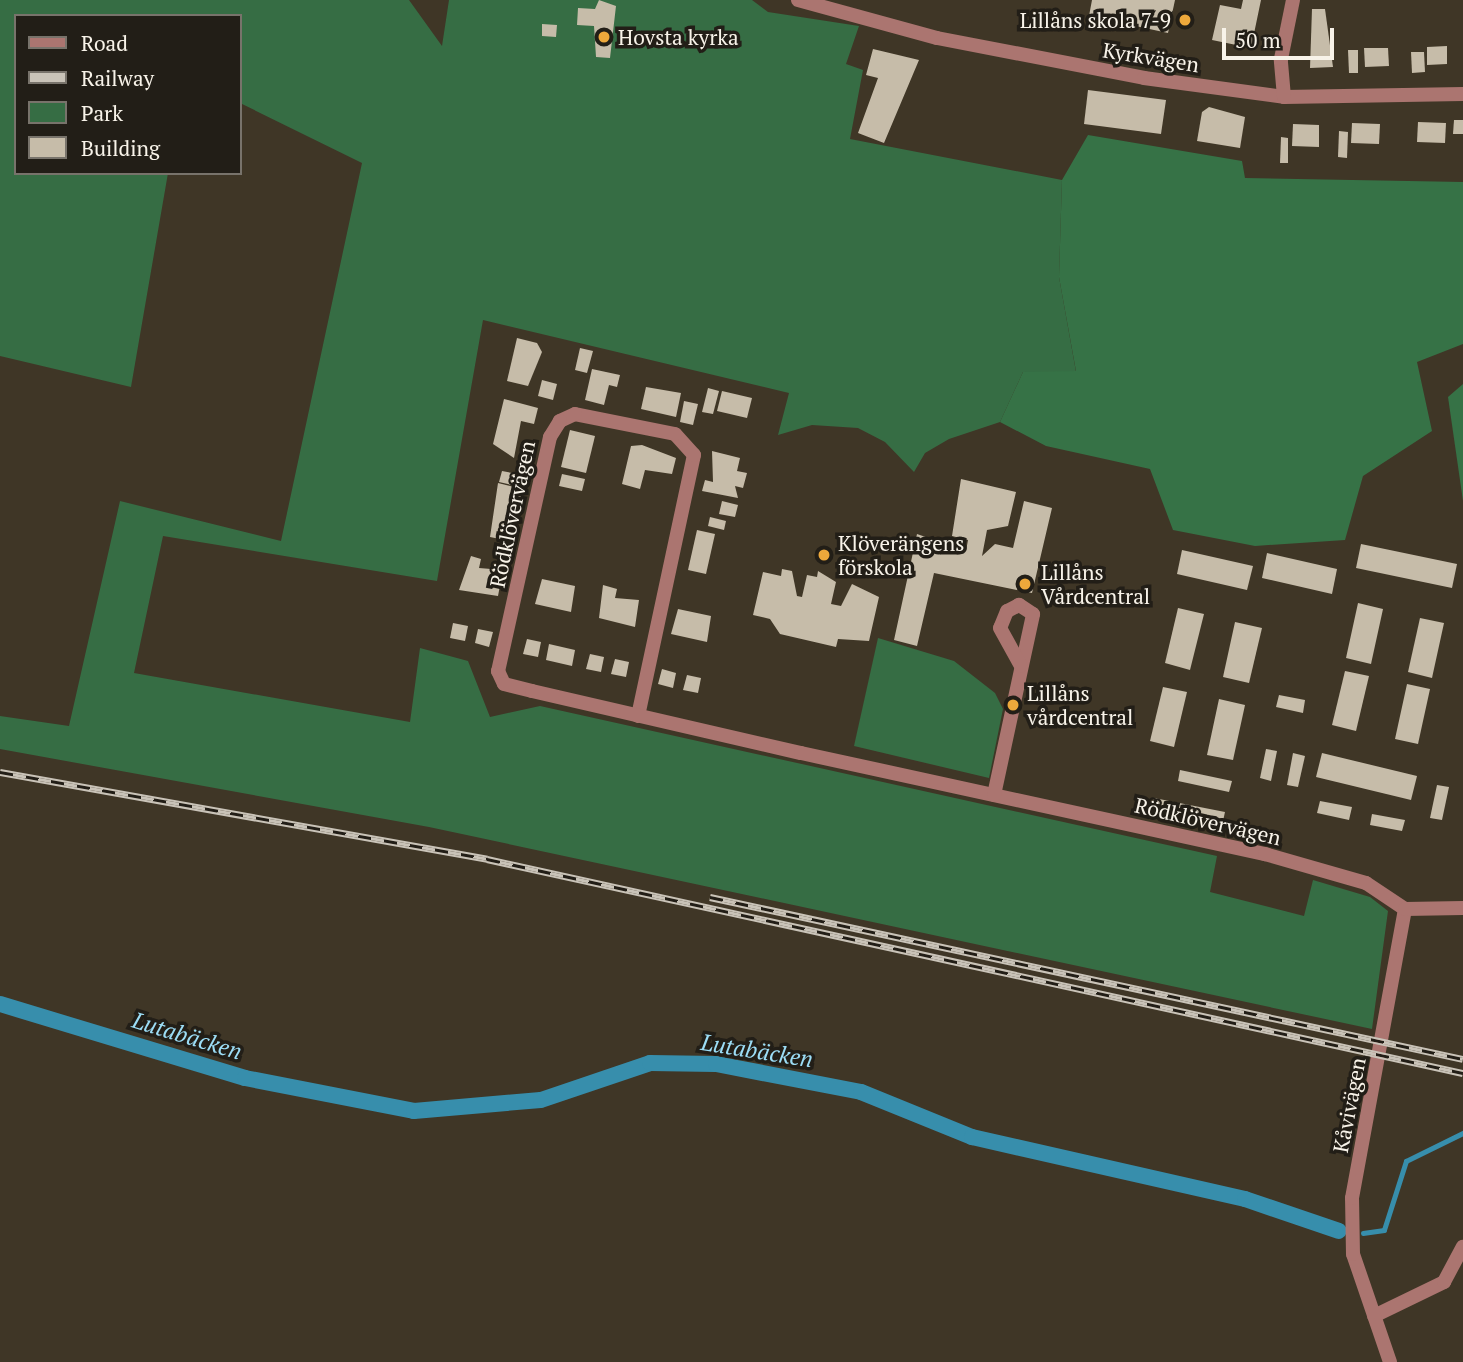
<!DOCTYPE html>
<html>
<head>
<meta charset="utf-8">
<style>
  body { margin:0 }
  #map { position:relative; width:1463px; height:1362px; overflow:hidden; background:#3f3626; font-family:"PT Serif",serif }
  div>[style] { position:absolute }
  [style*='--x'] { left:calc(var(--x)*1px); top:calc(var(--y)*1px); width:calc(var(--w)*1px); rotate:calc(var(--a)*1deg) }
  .green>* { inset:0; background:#366d44 }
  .forest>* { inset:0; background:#367246 }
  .stream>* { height:4.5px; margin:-2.25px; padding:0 2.25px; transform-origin:2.25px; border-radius:2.25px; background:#378eac }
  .canal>* { height:16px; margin:-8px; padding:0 8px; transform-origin:8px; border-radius:8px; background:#378eac }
  .building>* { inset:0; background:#c6bca9 }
  .minor>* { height:14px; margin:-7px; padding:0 7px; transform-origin:7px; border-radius:7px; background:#ab7570 }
  .tertiary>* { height:14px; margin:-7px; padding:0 7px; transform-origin:7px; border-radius:7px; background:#ab7570 }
  .rail>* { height:7px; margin-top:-3.5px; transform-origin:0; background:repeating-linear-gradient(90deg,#221e17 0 13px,#c9c3b8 0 26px); box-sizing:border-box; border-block:2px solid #c9c3b8 }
  .dots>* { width:19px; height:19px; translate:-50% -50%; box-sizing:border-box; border:4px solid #221e17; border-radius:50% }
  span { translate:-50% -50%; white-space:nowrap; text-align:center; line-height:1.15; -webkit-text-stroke:7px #221e17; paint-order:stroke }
  .poi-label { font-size:21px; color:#f8f3e9 }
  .right { translate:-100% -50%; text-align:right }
  .left { translate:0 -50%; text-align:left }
  .street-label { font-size:21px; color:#f8f3e9 }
  .water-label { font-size:23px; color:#9cddf6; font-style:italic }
  .legend { position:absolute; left:14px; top:14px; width:228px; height:161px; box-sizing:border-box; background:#221e17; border:2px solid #78736b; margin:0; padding:9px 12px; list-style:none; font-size:21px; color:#f8f3e9 }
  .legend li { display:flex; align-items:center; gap:14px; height:35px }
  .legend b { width:35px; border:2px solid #78736b }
  .scale { position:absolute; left:1222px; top:28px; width:112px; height:32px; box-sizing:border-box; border:4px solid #f8f3e9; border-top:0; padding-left:9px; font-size:21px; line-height:24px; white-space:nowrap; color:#f8f3e9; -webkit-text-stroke:5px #221e17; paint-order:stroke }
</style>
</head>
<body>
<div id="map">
  <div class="green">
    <div style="clip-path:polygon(0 0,409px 0,442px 46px,449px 0,752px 0,768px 12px,859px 26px,846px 64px,863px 70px,850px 139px,1062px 180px,1059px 277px,1076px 372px,1023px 372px,1000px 422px,949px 439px,925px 453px,914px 472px,885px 442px,858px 428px,812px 425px,778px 435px,789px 393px,483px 320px,437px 581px,163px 536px,134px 673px,410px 722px,420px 648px,468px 661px,490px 717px,540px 706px,1217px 856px,1210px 892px,1304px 916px,1313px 880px,1370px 897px,1388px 911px,1372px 1029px,429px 827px,0 749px,0 716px,69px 726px,120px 501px,281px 541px,362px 163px,240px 103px,240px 16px,16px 16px,16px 173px,168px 173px,131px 387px,0 356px)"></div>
    <div style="clip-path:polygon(878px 638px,954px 661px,995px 693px,1003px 709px,989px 778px,854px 746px)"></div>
  </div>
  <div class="forest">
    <div style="clip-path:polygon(1088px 135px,1242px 161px,1245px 178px,1463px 182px,1463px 344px,1417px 362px,1432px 431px,1363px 476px,1345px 540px,1255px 546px,1173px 530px,1150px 469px,1046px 446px,1000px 422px,1023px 372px,1076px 371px,1059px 277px,1062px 180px)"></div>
    <div style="clip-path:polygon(1463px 384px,1463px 501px,1448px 397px)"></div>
  </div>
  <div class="stream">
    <div style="--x:1363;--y:1233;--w:21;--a:-8"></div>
    <div style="--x:1384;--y:1230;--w:72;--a:-72.3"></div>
    <div style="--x:1406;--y:1161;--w:64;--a:-26.2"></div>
  </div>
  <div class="canal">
    <div style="--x:0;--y:1004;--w:256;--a:16.8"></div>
    <div style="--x:245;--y:1078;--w:172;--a:11"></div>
    <div style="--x:414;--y:1111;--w:127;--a:-5"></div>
    <div style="--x:541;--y:1100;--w:115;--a:-18.7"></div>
    <div style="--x:650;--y:1063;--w:66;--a:0.9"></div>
    <div style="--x:716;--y:1064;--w:148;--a:10.9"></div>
    <div style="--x:861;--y:1092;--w:120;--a:22.1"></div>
    <div style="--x:972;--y:1137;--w:280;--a:12.8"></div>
    <div style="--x:1245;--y:1199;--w:99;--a:18.8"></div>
  </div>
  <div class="building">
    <div style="clip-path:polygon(599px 0,616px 6px,610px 58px,596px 57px,594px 26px,577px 25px,578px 8px,595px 9px)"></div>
    <div style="clip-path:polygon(1092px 0,1175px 0,1168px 33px,1089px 16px)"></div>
    <div style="clip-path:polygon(1243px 0,1261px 0,1251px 48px,1212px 40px,1220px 5px,1241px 9px)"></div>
    <div style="clip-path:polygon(1312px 9px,1325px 9px,1333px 67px,1310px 68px)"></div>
    <div style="clip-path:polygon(542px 24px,557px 25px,556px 37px,542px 36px)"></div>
    <div style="clip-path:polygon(1447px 46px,1447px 64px,1427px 65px,1427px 47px)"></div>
    <div style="clip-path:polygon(1364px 48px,1388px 48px,1389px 66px,1365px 67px)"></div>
    <div style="clip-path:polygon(873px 49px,919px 60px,884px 143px,858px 133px,878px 78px,866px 75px)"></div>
    <div style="clip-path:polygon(1348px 50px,1358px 50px,1358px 73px,1349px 73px)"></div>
    <div style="clip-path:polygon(1411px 52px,1424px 52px,1425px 72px,1412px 73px)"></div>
    <div style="clip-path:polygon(1088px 90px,1166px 100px,1161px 134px,1084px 124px)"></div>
    <div style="clip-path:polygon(1209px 107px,1245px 117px,1240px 148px,1197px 141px,1202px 112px)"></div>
    <div style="clip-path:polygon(1454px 120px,1463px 120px,1463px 134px,1453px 134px)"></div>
    <div style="clip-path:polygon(1418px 122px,1446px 123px,1445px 143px,1417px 142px)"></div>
    <div style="clip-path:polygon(1352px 123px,1380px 124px,1379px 144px,1351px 143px)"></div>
    <div style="clip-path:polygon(1293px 124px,1319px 125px,1319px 147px,1292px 146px)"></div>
    <div style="clip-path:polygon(1339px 131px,1348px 132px,1347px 158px,1338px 157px)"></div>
    <div style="clip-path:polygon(1281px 137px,1288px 138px,1288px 163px,1280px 163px)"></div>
    <div style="clip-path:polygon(517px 338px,537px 343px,542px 352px,528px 386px,507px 381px)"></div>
    <div style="clip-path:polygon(580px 348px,593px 351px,587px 373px,575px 370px)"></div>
    <div style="clip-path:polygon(592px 369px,620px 375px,617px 387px,609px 385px,604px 405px,585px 400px)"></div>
    <div style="clip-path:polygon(542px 380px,557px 384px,553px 400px,538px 396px)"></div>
    <div style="clip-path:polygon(646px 387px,681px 393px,676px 417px,641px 409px)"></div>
    <div style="clip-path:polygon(708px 388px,719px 391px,713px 414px,702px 412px)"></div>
    <div style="clip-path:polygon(722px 391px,752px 398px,747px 418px,717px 411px)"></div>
    <div style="clip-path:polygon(504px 399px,538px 408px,534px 424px,521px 421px,514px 458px,493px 444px)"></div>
    <div style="clip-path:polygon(684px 401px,698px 404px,693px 425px,680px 422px)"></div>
    <div style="clip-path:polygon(570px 430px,595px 436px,586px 473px,561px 467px)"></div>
    <div style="clip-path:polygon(642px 445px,676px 458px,672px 474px,645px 470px,640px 489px,622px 484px,631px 446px)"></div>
    <div style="clip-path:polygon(712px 451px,740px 458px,737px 471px,747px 473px,743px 488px,735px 486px,738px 498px,702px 491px,705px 480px,713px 482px)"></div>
    <div style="clip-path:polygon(502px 471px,522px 475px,520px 487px,499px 482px)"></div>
    <div style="clip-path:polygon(562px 474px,585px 479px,582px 491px,559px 486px)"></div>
    <div style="clip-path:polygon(961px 479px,1016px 492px,1008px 526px,987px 530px,982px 556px,995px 544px,1013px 548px,1024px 501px,1052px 508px,1032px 593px,934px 573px,917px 646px,894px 640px,917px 534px,966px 551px,968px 540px,952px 536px)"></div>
    <div style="clip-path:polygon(498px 483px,523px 489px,513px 536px,502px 533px,500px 539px,490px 537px)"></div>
    <div style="clip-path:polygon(722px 501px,738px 505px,735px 517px,719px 514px)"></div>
    <div style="clip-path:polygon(710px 517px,726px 521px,724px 530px,708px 526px)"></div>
    <div style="clip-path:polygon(697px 530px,715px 534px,706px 574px,688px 570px)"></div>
    <div style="clip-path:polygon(1361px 544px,1457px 564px,1452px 588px,1356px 568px)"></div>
    <div style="clip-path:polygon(1182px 550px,1253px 566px,1247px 590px,1177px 574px)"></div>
    <div style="clip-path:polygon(1267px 553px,1337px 569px,1332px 594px,1262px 578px)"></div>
    <div style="clip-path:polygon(471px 556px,481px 559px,479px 568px,503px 570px,498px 596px,459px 590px)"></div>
    <div style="clip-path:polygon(782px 569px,792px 571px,797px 596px,802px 597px,807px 575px,817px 577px,818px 571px,836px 582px,831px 604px,841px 606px,852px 584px,879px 597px,869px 641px,838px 639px,836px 647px,780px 634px,770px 619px,753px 615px,763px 572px,781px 576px)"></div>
    <div style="clip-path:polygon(542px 579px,575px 586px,571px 612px,535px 604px)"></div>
    <div style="clip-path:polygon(603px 585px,617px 589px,615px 598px,639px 600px,635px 627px,599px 618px)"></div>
    <div style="clip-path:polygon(1358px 603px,1383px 609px,1371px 664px,1346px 658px)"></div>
    <div style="clip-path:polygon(1178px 608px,1204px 614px,1190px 670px,1165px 663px)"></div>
    <div style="clip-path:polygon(678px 609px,711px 616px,707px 642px,671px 634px)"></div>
    <div style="clip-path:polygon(1420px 618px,1444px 623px,1432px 678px,1408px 672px)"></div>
    <div style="clip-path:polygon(1235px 622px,1262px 628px,1249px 683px,1223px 677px)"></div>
    <div style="clip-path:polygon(453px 623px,468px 626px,465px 641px,450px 638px)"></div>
    <div style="clip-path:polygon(478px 629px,493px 632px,489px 647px,475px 643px)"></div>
    <div style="clip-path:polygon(527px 639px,541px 642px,538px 657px,523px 654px)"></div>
    <div style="clip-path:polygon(549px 644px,575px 650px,572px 666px,546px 660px)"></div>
    <div style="clip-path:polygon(590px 654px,604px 657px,601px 672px,586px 669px)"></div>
    <div style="clip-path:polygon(615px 659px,629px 662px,626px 677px,611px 674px)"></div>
    <div style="clip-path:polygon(662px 669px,676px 673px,673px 688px,658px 684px)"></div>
    <div style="clip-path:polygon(1345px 671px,1369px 676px,1356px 731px,1332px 725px)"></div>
    <div style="clip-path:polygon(687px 675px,701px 678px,698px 693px,683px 690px)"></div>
    <div style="clip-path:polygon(1407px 684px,1430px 689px,1418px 744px,1395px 739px)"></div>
    <div style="clip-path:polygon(1163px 687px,1187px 692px,1174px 747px,1150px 741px)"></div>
    <div style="clip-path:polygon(1279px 695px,1305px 700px,1303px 713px,1276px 707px)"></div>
    <div style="clip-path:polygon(1219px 699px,1245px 705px,1233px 760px,1207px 755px)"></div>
    <div style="clip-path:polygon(1266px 749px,1277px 751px,1271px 781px,1260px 778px)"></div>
    <div style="clip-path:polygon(1293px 753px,1305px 756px,1298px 787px,1287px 785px)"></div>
    <div style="clip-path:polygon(1322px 753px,1417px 776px,1411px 800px,1316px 777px)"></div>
    <div style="clip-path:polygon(1180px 770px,1232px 781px,1229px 792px,1178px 781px)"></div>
    <div style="clip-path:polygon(1437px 785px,1449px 787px,1442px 820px,1430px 818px)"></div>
    <div style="clip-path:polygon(1154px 798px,1225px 812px,1223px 821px,1152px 807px)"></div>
    <div style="clip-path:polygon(1320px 801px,1352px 807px,1349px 820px,1317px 813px)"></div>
    <div style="clip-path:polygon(1372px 814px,1405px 820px,1402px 831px,1370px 825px)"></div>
  </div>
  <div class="minor">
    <div style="--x:798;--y:0;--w:144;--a:15.3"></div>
    <div style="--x:937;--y:38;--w:211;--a:10.9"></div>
    <div style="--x:1144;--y:78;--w:141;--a:7.7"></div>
    <div style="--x:1284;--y:97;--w:179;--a:-1"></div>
    <div style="--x:1284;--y:97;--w:38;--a:-95"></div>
    <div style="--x:1281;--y:59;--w:60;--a:-78.5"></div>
    <div style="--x:638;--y:716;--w:267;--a:-77.9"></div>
    <div style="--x:694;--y:455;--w:28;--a:-132"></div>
    <div style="--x:675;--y:434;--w:102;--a:-168.7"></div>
    <div style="--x:575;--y:414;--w:17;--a:155"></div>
    <div style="--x:560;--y:421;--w:19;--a:122"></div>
    <div style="--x:550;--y:437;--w:240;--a:102.5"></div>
    <div style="--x:498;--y:671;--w:14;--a:65"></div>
    <div style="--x:504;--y:684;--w:29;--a:14"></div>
    <div style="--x:532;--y:691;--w:276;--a:13"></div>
    <div style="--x:801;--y:753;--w:475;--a:12.3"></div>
    <div style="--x:1265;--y:854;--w:105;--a:16"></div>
    <div style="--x:1366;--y:883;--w:47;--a:33.7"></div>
    <div style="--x:994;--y:795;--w:185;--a:-77.8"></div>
    <div style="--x:1033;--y:614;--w:17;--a:-147"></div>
    <div style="--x:1019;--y:605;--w:13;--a:153"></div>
    <div style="--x:1007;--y:611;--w:18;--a:112"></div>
    <div style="--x:1000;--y:628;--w:43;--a:61.1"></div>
    <div style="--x:1374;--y:1316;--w:78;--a:-25.9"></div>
    <div style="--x:1444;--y:1282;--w:40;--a:-62"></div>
  </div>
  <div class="tertiary">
    <div style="--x:1390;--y:1362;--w:114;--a:-108.9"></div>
    <div style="--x:1353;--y:1254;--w:56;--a:-91"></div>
    <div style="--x:1352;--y:1198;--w:294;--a:-79.6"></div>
    <div style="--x:1405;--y:909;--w:58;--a:-1"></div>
  </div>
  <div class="rail">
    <div style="--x:0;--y:772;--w:495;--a:10.1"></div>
    <div style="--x:487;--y:859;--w:999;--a:12.37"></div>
    <div style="--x:710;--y:897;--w:770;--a:12.14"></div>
  </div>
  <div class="dots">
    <div style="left:1185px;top:20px;background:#eda83b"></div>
    <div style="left:604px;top:37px;background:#eda83b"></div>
    <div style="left:824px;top:555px;background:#eda83b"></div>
    <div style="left:1025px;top:584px;background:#eda83b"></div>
    <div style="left:1013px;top:705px;background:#eda83b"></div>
  </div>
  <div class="poi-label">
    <span class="right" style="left:1171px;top:20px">Lillåns skola 7-9</span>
    <span class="left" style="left:618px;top:37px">Hovsta kyrka</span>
    <span class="left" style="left:838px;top:555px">Klöverängens<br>förskola</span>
    <span class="left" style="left:1041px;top:584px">Lillåns<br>Vårdcentral</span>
    <span class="left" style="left:1027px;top:705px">Lillåns<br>vårdcentral</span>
  </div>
  <div class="street-label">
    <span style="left:1151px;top:57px;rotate:9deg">Kyrkvägen</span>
    <span style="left:512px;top:514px;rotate:-78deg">Rödklövervägen</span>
    <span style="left:1208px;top:821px;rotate:13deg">Rödklövervägen</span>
    <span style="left:1349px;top:1105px;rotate:-79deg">Kåvivägen</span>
  </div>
  <div class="water-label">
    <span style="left:187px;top:1036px;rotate:17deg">Lutabäcken</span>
    <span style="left:757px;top:1051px;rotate:9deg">Lutabäcken</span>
  </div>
  <ul class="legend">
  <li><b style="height:9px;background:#ab7570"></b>Road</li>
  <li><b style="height:9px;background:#c9c3b8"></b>Railway</li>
  <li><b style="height:19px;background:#366d44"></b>Park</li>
  <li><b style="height:19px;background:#c6bca9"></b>Building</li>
  </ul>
  <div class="scale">50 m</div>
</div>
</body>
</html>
